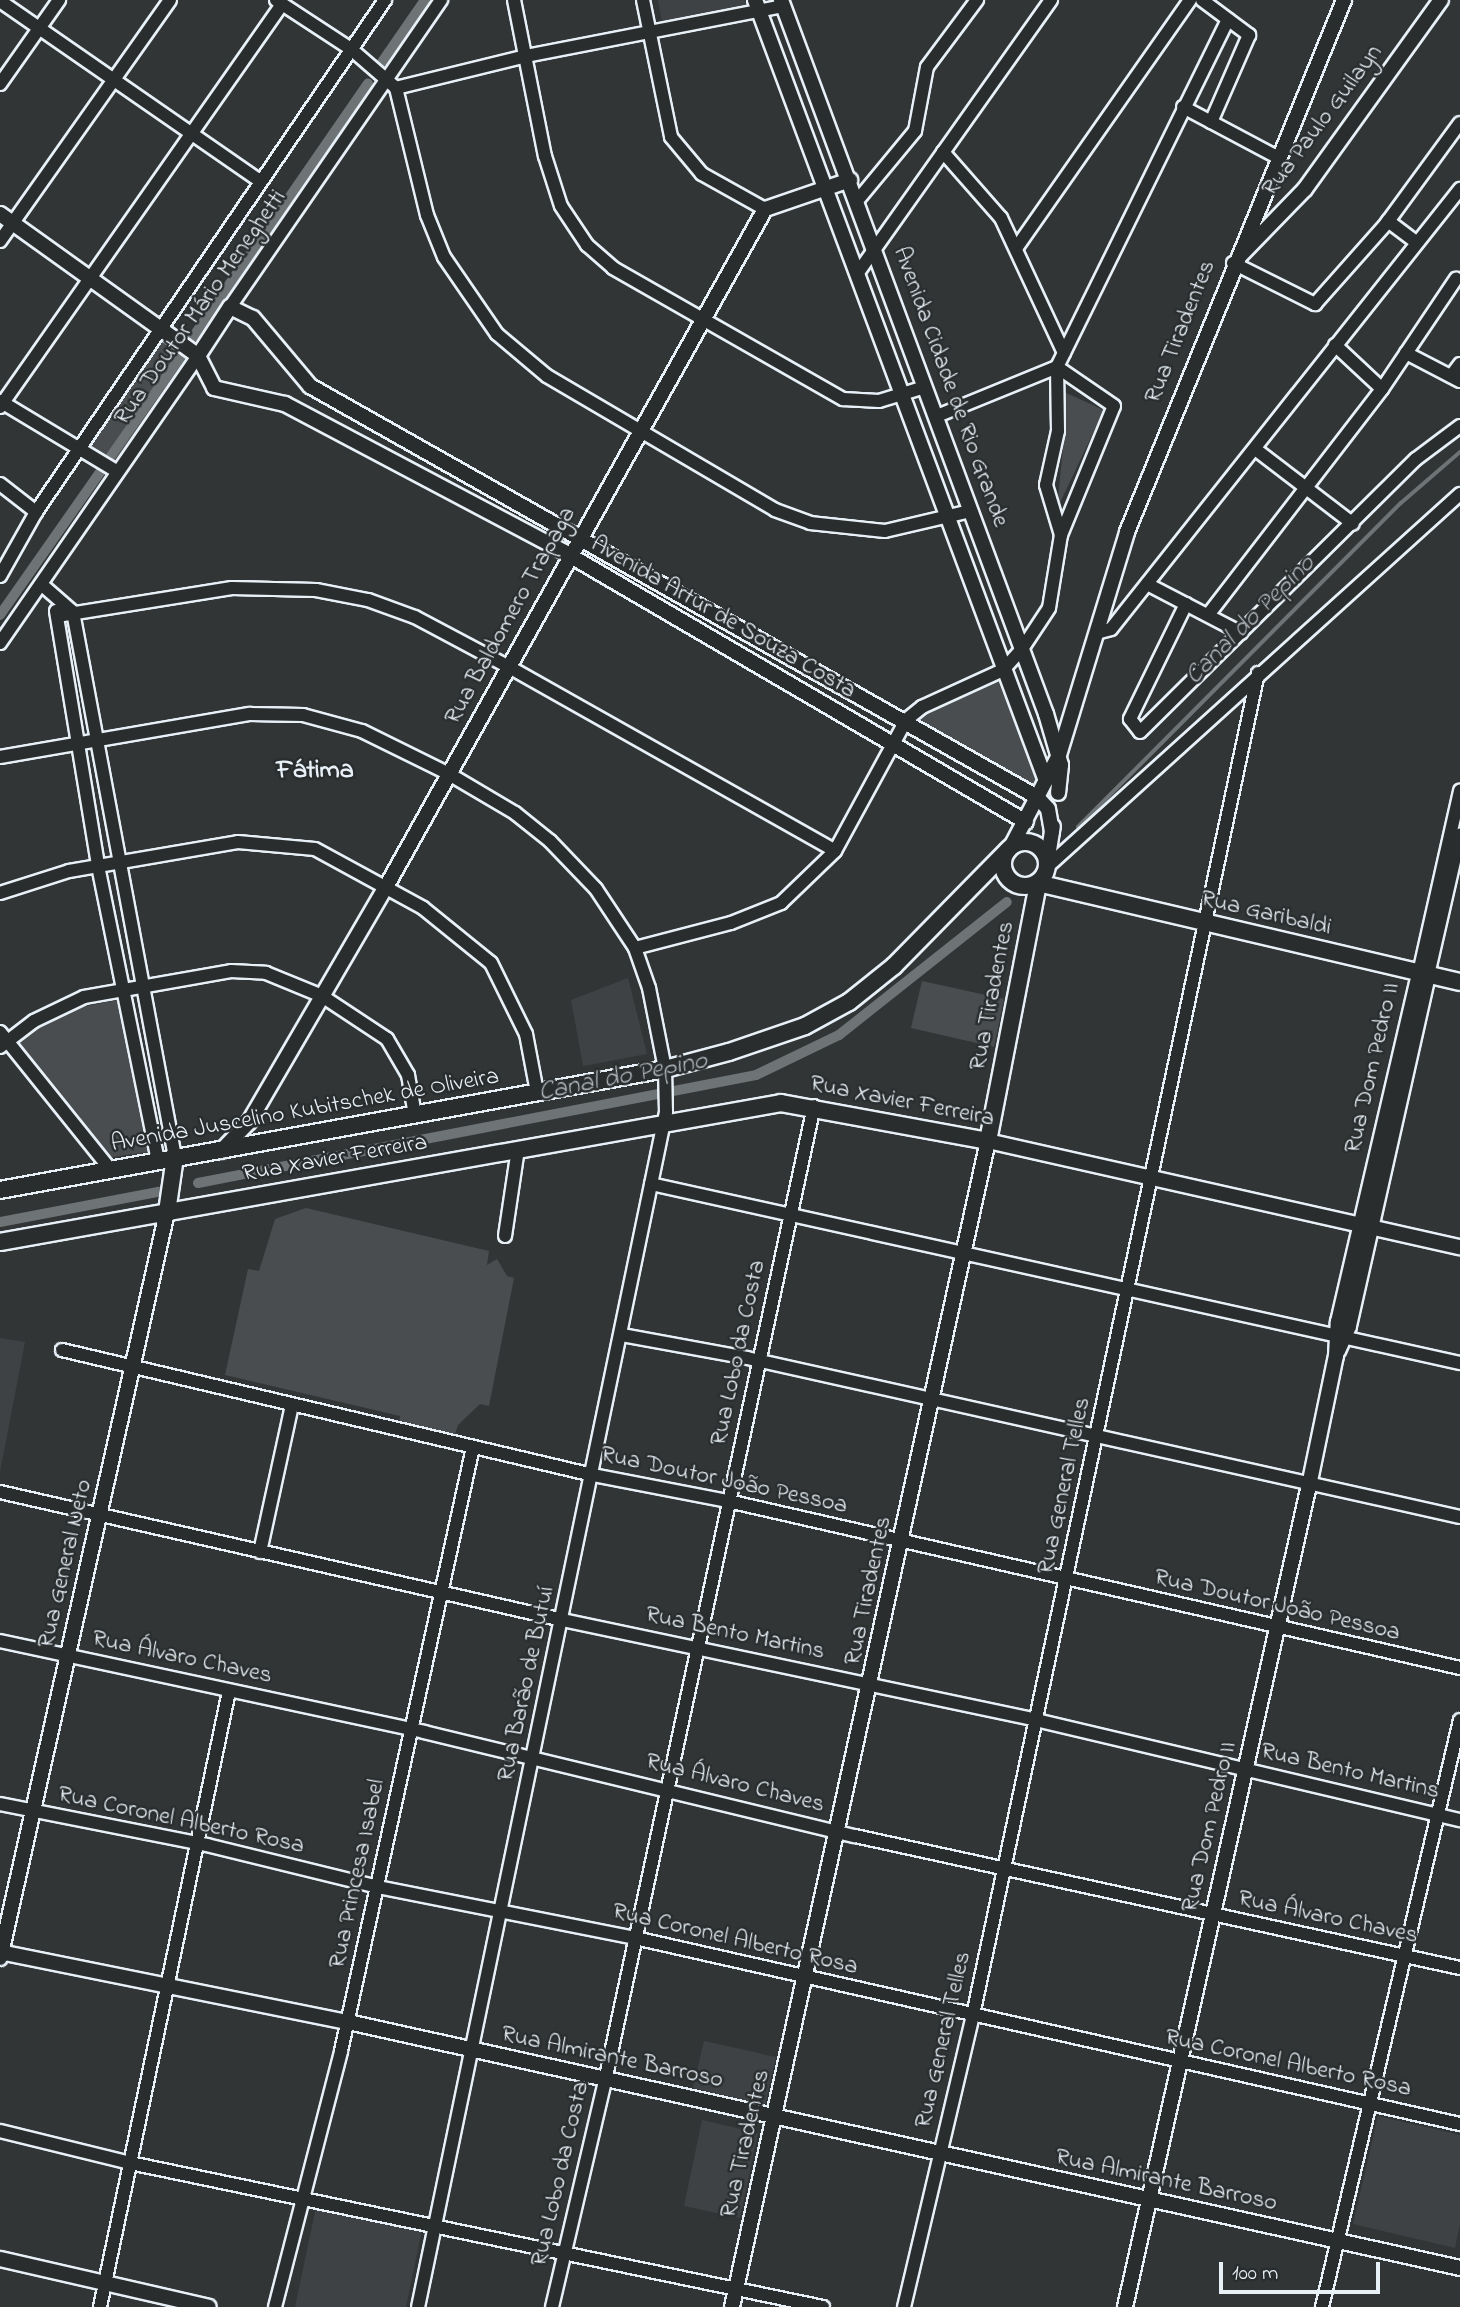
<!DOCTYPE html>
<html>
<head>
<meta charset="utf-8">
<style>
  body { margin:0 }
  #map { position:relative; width:1460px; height:2307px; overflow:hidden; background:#323536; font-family:"Indie Flower",sans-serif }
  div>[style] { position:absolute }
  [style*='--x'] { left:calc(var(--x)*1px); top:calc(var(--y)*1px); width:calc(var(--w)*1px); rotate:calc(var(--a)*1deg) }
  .built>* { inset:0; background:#3f4244 }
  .green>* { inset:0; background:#494d4f }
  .stream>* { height:3.5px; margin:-1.75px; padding:0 1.75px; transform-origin:1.75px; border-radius:1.75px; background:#6e7376 }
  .canal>* { height:10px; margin:-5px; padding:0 5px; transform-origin:5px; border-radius:5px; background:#6e7376 }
  .roads { filter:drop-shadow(2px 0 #e8f1f8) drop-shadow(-2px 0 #e8f1f8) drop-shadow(0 2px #e8f1f8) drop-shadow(0 -2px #e8f1f8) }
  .minor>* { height:12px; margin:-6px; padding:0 6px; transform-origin:6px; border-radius:6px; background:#2a2d2e }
  .tertiary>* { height:14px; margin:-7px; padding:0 7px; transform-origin:7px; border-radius:7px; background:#2a2d2e }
  .secondary>* { height:16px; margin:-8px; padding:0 8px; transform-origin:8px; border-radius:8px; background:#2a2d2e }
  .secondary>.ring { margin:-8px; padding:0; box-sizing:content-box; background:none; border:16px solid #2a2d2e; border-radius:50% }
  span { translate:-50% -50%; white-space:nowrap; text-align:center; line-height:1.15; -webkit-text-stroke:5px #2a2d2e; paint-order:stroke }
  .street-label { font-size:24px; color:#e8f1f8 }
  .water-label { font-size:26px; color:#b1b8be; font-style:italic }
  .neighbourhood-label { font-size:26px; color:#e8f1f8; font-weight:700 }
  .scale { position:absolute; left:1219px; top:2262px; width:161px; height:32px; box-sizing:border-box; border:4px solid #e8f1f8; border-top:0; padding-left:9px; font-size:21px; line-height:24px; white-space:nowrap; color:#e8f1f8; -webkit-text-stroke:5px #2a2d2e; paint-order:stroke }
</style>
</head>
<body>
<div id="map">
  <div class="built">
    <div style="clip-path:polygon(658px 0,745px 0,747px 6px,662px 22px)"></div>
    <div style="clip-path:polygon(628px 978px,647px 1054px,583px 1066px,571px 1000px)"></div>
    <div style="clip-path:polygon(0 1338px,25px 1342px,0 1472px)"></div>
    <div style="clip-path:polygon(704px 2041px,776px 2057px,765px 2105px,693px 2088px)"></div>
    <div style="clip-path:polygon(1378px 2116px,1460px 2135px,1460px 2224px,1455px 2248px,1353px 2224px)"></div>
    <div style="clip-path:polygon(702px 2120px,758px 2133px,740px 2218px,684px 2206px)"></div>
    <div style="clip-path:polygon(316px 2207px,422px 2230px,406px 2307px,295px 2307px)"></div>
  </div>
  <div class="green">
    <div style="clip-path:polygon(160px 341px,184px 354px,186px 362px,114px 463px,88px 448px,88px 442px)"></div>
    <div style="clip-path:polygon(1064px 392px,1104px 410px,1057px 509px,1065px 426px)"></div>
    <div style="clip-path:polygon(998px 681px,1039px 778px,1030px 788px,916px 717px)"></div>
    <div style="clip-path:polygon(922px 981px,1004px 999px,994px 1047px,911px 1028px)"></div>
    <div style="clip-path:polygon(118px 1000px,148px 1152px,112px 1157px,17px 1045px,61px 1011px)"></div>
    <div style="clip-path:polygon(306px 1208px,489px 1251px,487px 1265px,497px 1259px,507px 1276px,514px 1278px,489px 1406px,480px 1404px,458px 1425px,454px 1437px,399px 1424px,400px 1416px,225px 1375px,248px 1269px,259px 1271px,275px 1219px)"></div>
  </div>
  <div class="stream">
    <div style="--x:1078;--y:827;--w:457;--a:-45.1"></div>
    <div style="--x:1401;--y:503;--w:78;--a:-40.8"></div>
  </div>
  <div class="canal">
    <div style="--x:382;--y:62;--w:75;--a:-55.3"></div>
    <div style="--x:193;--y:337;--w:308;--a:-55.4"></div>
    <div style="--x:111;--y:456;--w:122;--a:-55"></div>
    <div style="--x:0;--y:615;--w:176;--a:-55"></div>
    <div style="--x:198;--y:1183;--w:568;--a:-10.95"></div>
    <div style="--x:756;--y:1075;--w:92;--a:-25.7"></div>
    <div style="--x:839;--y:1035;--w:214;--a:-38.4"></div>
    <div style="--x:0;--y:1222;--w:161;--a:-10.8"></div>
  </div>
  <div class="roads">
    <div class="minor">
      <div style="--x:276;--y:0;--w:90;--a:33.2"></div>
      <div style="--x:351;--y:49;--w:60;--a:40.9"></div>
      <div style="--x:396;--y:88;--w:131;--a:76.3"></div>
      <div style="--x:427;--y:215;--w:45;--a:68"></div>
      <div style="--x:444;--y:257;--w:93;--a:55.5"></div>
      <div style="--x:497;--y:334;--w:65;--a:40"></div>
      <div style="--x:547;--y:376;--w:264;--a:30.4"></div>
      <div style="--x:775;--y:510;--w:37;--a:20"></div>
      <div style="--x:810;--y:523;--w:75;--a:6.1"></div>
      <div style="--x:885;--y:531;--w:87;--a:-13.2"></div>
      <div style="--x:514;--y:0;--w:159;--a:78.8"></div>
      <div style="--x:545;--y:156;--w:52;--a:72.3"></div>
      <div style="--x:561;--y:206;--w:47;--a:56.3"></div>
      <div style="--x:587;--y:245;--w:35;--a:41"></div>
      <div style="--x:613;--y:268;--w:265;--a:29.7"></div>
      <div style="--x:843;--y:399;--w:36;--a:3"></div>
      <div style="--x:879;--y:401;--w:48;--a:-16.9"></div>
      <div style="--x:643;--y:0;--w:140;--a:78.4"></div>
      <div style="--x:671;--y:137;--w:48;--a:50"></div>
      <div style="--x:702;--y:174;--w:72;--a:29.1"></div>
      <div style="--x:1202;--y:0;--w:59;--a:36.7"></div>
      <div style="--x:1249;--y:35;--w:95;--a:113.6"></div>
      <div style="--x:0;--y:1;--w:316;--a:34.7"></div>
      <div style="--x:0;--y:84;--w:103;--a:-54.9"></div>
      <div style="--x:396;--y:88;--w:134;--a:-13.8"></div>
      <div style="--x:526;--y:56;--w:262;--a:-11"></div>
      <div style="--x:1183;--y:107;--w:106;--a:28"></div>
      <div style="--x:943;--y:152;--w:88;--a:48.7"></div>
      <div style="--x:1001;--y:218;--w:149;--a:65"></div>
      <div style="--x:857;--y:201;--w:91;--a:-50.4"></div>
      <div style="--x:915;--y:131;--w:65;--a:-79.4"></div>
      <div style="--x:927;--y:67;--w:84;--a:-53.3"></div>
      <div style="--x:1388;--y:221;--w:36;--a:37"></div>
      <div style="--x:0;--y:241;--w:295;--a:-54.8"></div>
      <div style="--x:1017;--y:247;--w:302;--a:-55"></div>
      <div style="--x:1233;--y:263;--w:92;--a:26.6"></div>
      <div style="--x:1315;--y:304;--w:107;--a:-48.4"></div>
      <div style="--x:1386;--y:224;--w:125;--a:-53.8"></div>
      <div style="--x:857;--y:274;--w:336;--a:-54.7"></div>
      <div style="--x:230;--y:307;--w:373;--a:-55.5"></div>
      <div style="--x:1335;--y:345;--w:64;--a:43.1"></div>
      <div style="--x:1406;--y:353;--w:61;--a:27.4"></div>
      <div style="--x:1451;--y:376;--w:15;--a:-53"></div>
      <div style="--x:0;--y:401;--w:135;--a:31.1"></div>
      <div style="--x:0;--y:407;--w:492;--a:-55"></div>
      <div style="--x:937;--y:416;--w:130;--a:-22.2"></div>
      <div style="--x:1255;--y:449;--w:123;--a:37.4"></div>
      <div style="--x:0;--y:484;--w:46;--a:37.9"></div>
      <div style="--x:1061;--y:535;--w:52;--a:-106.7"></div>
      <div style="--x:1046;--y:485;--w:55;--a:-77.5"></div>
      <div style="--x:1058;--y:431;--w:64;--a:-90.9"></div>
      <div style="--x:1057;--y:367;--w:387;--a:-63.8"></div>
      <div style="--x:0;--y:576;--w:73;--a:-60.6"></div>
      <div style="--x:36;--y:512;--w:620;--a:-55.72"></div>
      <div style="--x:41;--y:584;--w:43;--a:41.2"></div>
      <div style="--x:73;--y:612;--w:554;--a:79.4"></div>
      <div style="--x:1147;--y:584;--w:106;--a:27.5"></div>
      <div style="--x:1186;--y:604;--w:128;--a:116"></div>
      <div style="--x:1130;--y:719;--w:16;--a:52"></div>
      <div style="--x:1140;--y:732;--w:388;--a:-44.7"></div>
      <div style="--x:1416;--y:459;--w:55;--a:-36.9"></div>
      <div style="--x:56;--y:611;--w:258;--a:80.6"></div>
      <div style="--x:98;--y:866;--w:300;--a:78.5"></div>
      <div style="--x:1208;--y:615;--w:285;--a:-52.4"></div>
      <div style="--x:1382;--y:389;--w:133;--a:-56.1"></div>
      <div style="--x:57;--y:616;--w:177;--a:-9.1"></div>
      <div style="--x:232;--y:588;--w:84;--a:1.4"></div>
      <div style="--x:316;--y:590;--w:53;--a:10.9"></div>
      <div style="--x:368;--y:600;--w:50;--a:19.9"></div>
      <div style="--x:415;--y:617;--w:106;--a:28"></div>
      <div style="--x:509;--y:667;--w:374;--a:29.4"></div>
      <div style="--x:1100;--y:632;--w:11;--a:-15"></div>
      <div style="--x:1111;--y:629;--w:562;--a:-51.58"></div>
      <div style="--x:0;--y:643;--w:349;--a:-55.4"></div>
      <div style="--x:0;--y:757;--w:254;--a:-9.8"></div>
      <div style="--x:250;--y:714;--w:53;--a:1.1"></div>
      <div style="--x:303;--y:715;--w:61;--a:15.2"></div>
      <div style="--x:362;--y:731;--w:97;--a:26.3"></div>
      <div style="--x:449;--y:774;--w:77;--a:30.6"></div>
      <div style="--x:515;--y:813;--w:45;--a:38.7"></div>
      <div style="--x:550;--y:841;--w:66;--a:46.2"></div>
      <div style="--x:596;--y:889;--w:71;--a:56.5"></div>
      <div style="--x:635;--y:948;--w:42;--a:70.7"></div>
      <div style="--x:649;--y:988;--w:83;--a:78.8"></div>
      <div style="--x:665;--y:1069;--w:43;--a:88.7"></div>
      <div style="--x:666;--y:1112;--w:1220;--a:101.72"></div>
      <div style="--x:1047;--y:867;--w:557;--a:-42.09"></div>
      <div style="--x:0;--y:893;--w:72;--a:-17.7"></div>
      <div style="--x:69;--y:871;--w:171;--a:-9.7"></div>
      <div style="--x:238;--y:842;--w:77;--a:5.2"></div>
      <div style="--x:315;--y:849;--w:123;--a:28.6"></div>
      <div style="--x:423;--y:908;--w:87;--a:39"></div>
      <div style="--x:491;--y:963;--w:79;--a:63.8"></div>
      <div style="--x:526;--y:1034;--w:59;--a:79.3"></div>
      <div style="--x:635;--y:948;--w:99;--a:-14.6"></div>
      <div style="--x:731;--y:923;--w:54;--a:-21.8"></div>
      <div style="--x:781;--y:903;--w:75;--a:-43.9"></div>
      <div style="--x:835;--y:851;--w:149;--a:-61.5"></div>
      <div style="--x:906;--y:720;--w:21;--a:-39"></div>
      <div style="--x:922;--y:707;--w:89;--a:-24.6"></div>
      <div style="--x:1003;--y:670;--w:28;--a:-48"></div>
      <div style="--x:1022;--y:649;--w:49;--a:-56.6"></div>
      <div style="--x:1049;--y:608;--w:74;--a:-80.7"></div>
      <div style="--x:1061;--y:535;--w:139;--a:-67.7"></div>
      <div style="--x:1114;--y:406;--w:69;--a:-145.6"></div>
      <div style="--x:1419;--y:973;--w:187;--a:-77.3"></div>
      <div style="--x:1428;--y:975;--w:144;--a:-77.1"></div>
      <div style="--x:0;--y:1032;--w:176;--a:51.2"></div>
      <div style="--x:0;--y:1047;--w:43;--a:-37.4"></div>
      <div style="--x:34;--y:1021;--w:55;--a:-25.6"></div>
      <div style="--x:84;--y:997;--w:149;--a:-10"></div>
      <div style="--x:231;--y:971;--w:35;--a:3"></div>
      <div style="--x:266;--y:973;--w:61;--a:22.3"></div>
      <div style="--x:322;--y:996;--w:78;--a:33.5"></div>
      <div style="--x:387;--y:1039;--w:42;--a:59.7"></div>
      <div style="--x:408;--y:1075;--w:41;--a:80.1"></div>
      <div style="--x:651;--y:1184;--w:829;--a:12.48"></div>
      <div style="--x:505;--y:1236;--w:88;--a:-81.5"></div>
      <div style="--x:622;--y:1335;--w:127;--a:10.4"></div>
      <div style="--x:747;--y:1358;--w:731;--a:12.57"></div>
      <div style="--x:62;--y:1350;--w:546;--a:13.25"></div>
      <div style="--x:593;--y:1475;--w:137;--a:10.9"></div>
      <div style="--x:728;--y:1501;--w:751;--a:12.85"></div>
      <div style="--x:0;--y:1492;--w:577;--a:12.81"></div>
      <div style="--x:563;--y:1620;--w:483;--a:11.9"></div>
      <div style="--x:1036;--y:1720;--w:436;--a:13.3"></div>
      <div style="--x:260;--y:1552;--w:150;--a:-77.7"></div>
      <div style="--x:0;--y:1641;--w:434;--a:12.1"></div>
      <div style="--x:424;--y:1732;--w:443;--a:13.6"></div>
      <div style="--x:855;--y:1836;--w:619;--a:12.31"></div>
      <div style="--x:0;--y:1804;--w:211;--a:11.2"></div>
      <div style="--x:207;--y:1845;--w:176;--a:13.8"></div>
      <div style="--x:378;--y:1887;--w:262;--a:11.2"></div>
      <div style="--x:635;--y:1938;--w:846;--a:12.71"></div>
      <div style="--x:0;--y:2131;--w:134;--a:13.8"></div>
      <div style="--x:130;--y:2163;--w:708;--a:11.74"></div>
      <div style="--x:100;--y:2307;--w:629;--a:-78.17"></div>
      <div style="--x:275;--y:2307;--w:264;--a:-75.5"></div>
      <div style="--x:341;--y:2051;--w:618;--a:-77.67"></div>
      <div style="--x:552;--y:2307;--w:232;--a:-76.8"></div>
      <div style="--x:605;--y:2081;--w:997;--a:-77.9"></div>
      <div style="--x:904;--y:2307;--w:300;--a:-76.7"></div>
      <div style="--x:973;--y:2015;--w:1372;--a:-78.01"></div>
      <div style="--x:1322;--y:2307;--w:603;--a:-76.77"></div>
    </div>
    <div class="tertiary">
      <div style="--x:755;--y:0;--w:833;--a:69.56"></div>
      <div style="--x:781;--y:0;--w:762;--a:69.64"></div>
      <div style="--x:1046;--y:714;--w:53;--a:73.6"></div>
      <div style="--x:1061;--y:765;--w:28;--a:96"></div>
      <div style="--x:0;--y:214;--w:244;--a:35.6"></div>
      <div style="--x:198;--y:356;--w:36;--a:63"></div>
      <div style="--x:214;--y:388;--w:73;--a:12.7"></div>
      <div style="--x:285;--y:404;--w:316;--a:27.9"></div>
      <div style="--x:564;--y:552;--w:535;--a:30.3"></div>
      <div style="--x:1239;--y:257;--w:95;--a:-45.9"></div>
      <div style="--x:1305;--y:189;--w:233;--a:-54.3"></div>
      <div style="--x:198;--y:356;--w:59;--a:-56.9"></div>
      <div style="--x:230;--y:307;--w:25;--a:26"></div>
      <div style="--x:253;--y:318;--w:89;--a:50"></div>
      <div style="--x:310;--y:386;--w:835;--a:29.48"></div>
      <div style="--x:1037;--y:797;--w:16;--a:47"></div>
      <div style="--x:1048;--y:809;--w:23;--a:80"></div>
      <div style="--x:1011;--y:847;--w:104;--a:-62.4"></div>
      <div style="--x:1059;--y:755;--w:233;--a:-73"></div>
      <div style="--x:1127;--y:532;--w:575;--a:-67.81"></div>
      <div style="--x:1047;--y:863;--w:37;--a:-81"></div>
      <div style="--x:221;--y:1151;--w:40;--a:-46"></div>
      <div style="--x:249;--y:1122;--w:272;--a:-59.8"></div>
      <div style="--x:386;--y:887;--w:777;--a:-60.79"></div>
      <div style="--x:765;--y:209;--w:90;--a:-18.8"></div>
      <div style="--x:1338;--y:1351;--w:27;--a:-66"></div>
      <div style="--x:1349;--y:1326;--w:360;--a:-77.3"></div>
      <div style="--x:0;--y:1952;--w:355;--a:11.4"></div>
      <div style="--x:348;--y:2022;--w:1139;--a:12.47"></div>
      <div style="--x:0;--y:1958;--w:764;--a:-77.38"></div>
      <div style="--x:0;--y:2259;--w:214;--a:12.9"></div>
      <div style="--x:732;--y:2307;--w:1194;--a:-77.62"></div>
      <div style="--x:988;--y:1141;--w:484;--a:12.7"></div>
      <div style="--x:1125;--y:2307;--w:846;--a:-77.38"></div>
      <div style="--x:1310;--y:1481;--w:128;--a:-78.3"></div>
      <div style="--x:1336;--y:1356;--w:34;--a:-87"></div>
      <div style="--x:1338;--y:1322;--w:358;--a:-76.9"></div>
    </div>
    <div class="secondary">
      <div class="ring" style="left:1003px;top:842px;width:28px;height:28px"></div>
      <div style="--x:1038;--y:883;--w:433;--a:13.2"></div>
      <div style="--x:0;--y:1190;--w:676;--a:-10.31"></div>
      <div style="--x:665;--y:1069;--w:66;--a:-14.9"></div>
      <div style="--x:729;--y:1052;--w:80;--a:-18.9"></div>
      <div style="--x:805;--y:1026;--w:50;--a:-28.6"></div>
      <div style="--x:849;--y:1002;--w:58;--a:-38.7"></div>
      <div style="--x:894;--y:966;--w:161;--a:-45.5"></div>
      <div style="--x:167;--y:1212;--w:56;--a:-81.7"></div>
      <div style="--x:0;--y:1242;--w:793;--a:-10.09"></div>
      <div style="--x:781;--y:1103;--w:210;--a:10.4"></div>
      <div style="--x:988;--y:1141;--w:263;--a:-79"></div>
    </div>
  </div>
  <div class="street-label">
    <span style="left:1323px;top:121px;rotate:-53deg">Rua Paulo Guilayn</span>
    <span style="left:201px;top:308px;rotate:-55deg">Rua Doutor Mário Meneghetti</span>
    <span style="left:1181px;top:332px;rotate:-68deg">Rua Tiradentes</span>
    <span style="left:950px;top:387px;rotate:70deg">Avenida Cidade de Rio Grande</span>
    <span style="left:511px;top:616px;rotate:-61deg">Rua Baldomero Trapaga</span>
    <span style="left:723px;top:618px;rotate:30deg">Avenida Artur de Souza Costa</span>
    <span style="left:1266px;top:914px;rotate:13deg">Rua Garibaldi</span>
    <span style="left:993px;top:996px;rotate:-79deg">Rua Tiradentes</span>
    <span style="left:1373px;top:1068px;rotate:-77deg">Rua Dom Pedro II</span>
    <span style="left:902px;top:1102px;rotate:11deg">Rua Xavier Ferreira</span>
    <span style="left:305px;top:1111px;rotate:-10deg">Avenida Juscelino Kubitschek de Oliveira</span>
    <span style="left:335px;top:1159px;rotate:-10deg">Rua Xavier Ferreira</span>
    <span style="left:739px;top:1353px;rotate:-78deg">Rua Lobo da Costa</span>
    <span style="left:724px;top:1481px;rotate:12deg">Rua Doutor João Pessoa</span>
    <span style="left:1065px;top:1486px;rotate:-78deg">Rua General Telles</span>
    <span style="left:66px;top:1564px;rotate:-77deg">Rua General Neto</span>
    <span style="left:869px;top:1591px;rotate:-78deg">Rua Tiradentes</span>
    <span style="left:1277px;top:1606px;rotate:13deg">Rua Doutor João Pessoa</span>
    <span style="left:735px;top:1634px;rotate:12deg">Rua Bento Martins</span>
    <span style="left:182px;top:1658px;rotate:12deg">Rua Álvaro Chaves</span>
    <span style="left:527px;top:1684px;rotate:-78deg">Rua Barão de Butuí</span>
    <span style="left:1350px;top:1772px;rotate:13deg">Rua Bento Martins</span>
    <span style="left:735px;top:1784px;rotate:14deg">Rua Álvaro Chaves</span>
    <span style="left:181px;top:1821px;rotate:12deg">Rua Coronel Alberto Rosa</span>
    <span style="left:1210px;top:1827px;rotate:-77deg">Rua Dom Pedro II</span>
    <span style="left:358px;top:1874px;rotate:-78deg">Rua Princesa Isabel</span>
    <span style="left:1328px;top:1918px;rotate:12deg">Rua Álvaro Chaves</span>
    <span style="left:735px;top:1940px;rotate:13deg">Rua Coronel Alberto Rosa</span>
    <span style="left:944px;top:2040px;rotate:-77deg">Rua General Telles</span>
    <span style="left:612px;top:2058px;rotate:12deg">Rua Almirante Barroso</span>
    <span style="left:1288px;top:2064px;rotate:12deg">Rua Coronel Alberto Rosa</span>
    <span style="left:746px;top:2144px;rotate:-77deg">Rua Tiradentes</span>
    <span style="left:561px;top:2174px;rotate:-77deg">Rua Lobo da Costa</span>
    <span style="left:1166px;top:2181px;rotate:12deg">Rua Almirante Barroso</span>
  </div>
  <div class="water-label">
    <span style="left:1251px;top:621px;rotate:-45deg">Canal do Pepino</span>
    <span style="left:623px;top:1078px;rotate:-11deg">Canal do Pepino</span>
  </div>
  <div class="neighbourhood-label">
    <span style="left:315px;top:772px">Fátima</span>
  </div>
  <div class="scale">100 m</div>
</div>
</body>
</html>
